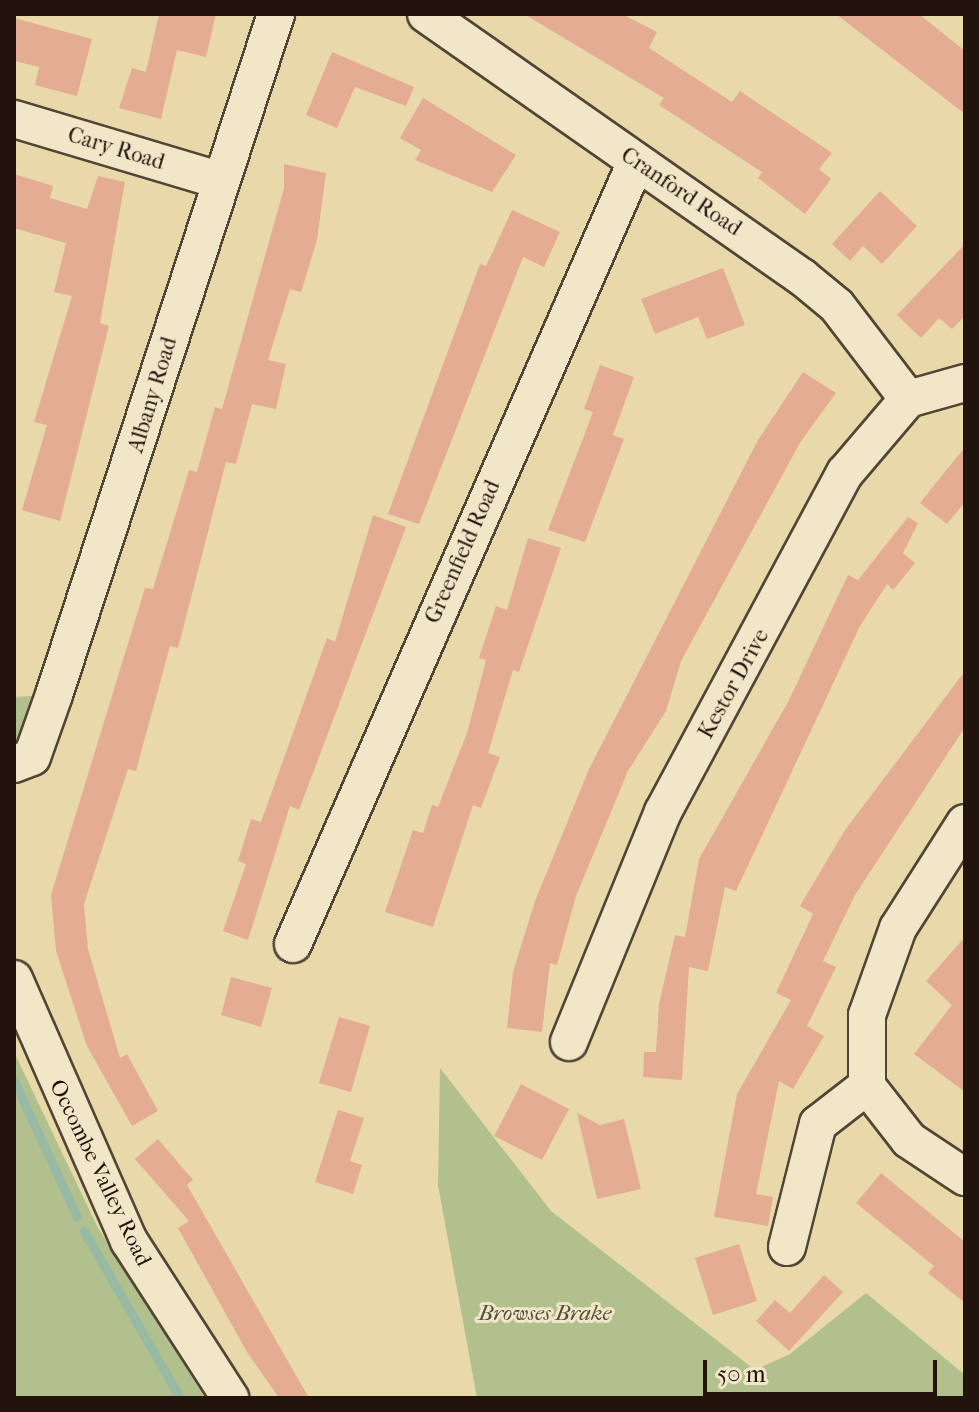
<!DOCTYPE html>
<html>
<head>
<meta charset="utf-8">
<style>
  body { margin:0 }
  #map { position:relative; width:979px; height:1412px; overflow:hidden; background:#e9d9aa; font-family:"IM FELL French Canon",serif }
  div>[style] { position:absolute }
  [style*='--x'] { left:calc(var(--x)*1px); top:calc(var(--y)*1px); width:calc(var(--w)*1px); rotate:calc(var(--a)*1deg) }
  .green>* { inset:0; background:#b1c08c }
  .stream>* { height:9px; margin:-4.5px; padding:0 4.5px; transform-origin:4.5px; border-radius:4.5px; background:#98baa5 }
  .building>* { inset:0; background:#e4ac93 }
  .roads { filter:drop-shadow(2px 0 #524534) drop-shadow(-2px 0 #524534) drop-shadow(0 2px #524534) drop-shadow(0 -2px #524534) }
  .minor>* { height:36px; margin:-18px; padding:0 18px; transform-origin:18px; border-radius:18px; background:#f1e6c8 }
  span { translate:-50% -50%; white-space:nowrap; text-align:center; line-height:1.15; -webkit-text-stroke:6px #f1e6c8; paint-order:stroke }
  .street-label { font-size:22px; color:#20140c }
  .park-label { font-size:22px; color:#535039; font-style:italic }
  .frame { position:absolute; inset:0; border:16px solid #20140c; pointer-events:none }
  .scale { position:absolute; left:703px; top:1360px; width:234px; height:36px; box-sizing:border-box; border:4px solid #20140c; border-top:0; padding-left:10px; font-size:24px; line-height:28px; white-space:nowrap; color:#20140c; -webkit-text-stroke:6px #f1e6c8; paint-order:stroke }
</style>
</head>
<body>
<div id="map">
  <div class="green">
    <div style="clip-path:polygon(33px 696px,19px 737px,14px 745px,14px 697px)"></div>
    <div style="clip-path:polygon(14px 1052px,97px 1226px,205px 1398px,14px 1398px)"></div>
    <div style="clip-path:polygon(440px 1068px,551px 1211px,755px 1370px,790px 1354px,866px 1293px,965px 1375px,965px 1398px,477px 1398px,438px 1185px)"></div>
  </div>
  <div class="stream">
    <div style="--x:14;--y:1081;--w:150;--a:65.1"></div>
    <div style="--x:84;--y:1231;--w:193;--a:60.1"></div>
  </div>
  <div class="building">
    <div style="clip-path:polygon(159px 14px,216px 14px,206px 57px,177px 50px,161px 119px,119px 108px,132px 68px,146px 72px)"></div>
    <div style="clip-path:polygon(524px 14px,622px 14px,657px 32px,649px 48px,732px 102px,740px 91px,832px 153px,819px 169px,831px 179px,805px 214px,758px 178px,762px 172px,659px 105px,664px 98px)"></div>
    <div style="clip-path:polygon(836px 14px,919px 14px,965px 51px,965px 114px)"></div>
    <div style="clip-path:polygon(14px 18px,92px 39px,77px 96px,35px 85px,39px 67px,14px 61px)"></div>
    <div style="clip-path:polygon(332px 52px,414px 87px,406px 106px,355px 87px,337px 128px,306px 115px)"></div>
    <div style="clip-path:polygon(423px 98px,516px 155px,492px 192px,415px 160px,421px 150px,400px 138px)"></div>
    <div style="clip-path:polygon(284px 164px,326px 173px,317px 240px,301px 292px,290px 289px,268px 360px,286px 364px,276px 409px,252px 404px,236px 464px,226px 462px,178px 648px,170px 646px,136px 771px,128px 769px,84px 904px,88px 949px,120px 1058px,127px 1054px,158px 1111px,132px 1126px,87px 1046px,56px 951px,51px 895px,145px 588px,153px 589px,189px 470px,197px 472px,215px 407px,222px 409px,284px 188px)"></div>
    <div style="clip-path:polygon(14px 174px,53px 186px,50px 198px,87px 209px,98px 176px,125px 182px,100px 323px,109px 326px,60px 521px,22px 510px,47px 425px,34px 422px,72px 296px,54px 292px,66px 243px,14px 228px)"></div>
    <div style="clip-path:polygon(880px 191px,917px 226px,882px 264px,863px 246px,850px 261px,832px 244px)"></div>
    <div style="clip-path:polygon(512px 210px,560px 232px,544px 267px,523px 257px,419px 524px,388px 514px,480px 264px,486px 266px)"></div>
    <div style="clip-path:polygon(965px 244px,965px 316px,952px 329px,939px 318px,921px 338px,897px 315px)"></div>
    <div style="clip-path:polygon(723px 268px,745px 325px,707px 339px,698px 317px,655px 334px,641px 299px)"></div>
    <div style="clip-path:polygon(600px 365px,634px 377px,613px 435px,624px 439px,585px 542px,548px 530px,593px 412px,584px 409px)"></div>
    <div style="clip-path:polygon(803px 372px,836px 393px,801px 441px,681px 661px,666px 711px,628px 771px,576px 896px,557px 965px,550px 963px,542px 1032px,507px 1028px,513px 972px,535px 901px,589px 769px,758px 440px)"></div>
    <div style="clip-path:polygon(965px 447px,965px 502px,947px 524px,920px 503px)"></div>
    <div style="clip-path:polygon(373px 515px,406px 527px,299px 810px,290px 806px,248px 940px,223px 931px,246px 864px,238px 861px,251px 819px,261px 822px,327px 638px,335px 642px)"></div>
    <div style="clip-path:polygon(908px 517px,918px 523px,903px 553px,915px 563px,893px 590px,887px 584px,860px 626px,736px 891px,725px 887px,708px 971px,689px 967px,682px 1080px,643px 1077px,644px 1052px,656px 1052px,659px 1004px,675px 935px,685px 937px,699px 859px,788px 702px,848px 575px,858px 580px)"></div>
    <div style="clip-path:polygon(528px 538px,561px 548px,519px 672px,513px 670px,488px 753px,500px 757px,481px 808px,473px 805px,433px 927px,385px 912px,413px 830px,423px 833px,432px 805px,438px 807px,467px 733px,486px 660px,479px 658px,496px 606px,507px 610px)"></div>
    <div style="clip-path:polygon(965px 671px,965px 727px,855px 895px,823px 961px,836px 967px,807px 1026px,824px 1036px,793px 1089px,779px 1081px,756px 1194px,773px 1197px,768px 1226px,714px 1217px,737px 1094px,791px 1000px,776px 993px,813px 914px,800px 906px,845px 830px)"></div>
    <div style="clip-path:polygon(965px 937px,965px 1092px,914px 1054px,952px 1005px,926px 981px)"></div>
    <div style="clip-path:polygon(231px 977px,272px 988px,261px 1027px,221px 1015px)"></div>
    <div style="clip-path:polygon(339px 1017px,370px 1026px,351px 1092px,319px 1083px)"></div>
    <div style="clip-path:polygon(521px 1084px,569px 1109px,542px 1160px,494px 1136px)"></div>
    <div style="clip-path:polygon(338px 1110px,364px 1118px,350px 1161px,362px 1165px,353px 1194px,315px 1182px)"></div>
    <div style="clip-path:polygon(577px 1113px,600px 1125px,624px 1119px,641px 1189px,597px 1199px)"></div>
    <div style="clip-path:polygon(158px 1139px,193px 1180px,187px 1185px,309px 1398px,279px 1398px,247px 1352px,178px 1228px,189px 1221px,135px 1159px)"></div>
    <div style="clip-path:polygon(881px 1173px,965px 1242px,965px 1303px,928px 1273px,934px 1266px,856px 1203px)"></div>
    <div style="clip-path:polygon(739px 1244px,757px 1301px,713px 1315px,695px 1258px)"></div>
    <div style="clip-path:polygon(824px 1275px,843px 1292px,789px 1351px,756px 1321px,775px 1300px,790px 1313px)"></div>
  </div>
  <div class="roads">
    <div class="minor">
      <div style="--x:426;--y:14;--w:459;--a:35"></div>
      <div style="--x:802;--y:277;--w:45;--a:39.6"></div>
      <div style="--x:837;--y:306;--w:117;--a:52.6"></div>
      <div style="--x:14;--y:119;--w:213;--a:16.6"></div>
      <div style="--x:14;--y:764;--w:19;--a:-21"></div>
      <div style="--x:32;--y:757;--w:66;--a:-70.5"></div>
      <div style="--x:54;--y:695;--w:716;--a:-71.94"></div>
      <div style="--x:965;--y:823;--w:125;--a:122.5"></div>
      <div style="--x:898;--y:928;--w:92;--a:109.6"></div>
      <div style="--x:867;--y:1015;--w:71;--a:90"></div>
      <div style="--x:867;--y:1086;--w:68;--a:52.1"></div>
      <div style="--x:909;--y:1140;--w:67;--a:33.5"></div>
      <div style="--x:293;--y:944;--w:854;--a:-66.32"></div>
      <div style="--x:14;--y:979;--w:286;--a:66.3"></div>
      <div style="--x:129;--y:1241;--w:187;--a:57.2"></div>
      <div style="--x:569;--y:1042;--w:248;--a:-67.8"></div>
      <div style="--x:663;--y:812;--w:385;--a:-61.8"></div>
      <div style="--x:845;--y:473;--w:97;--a:-49.6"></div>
      <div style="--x:908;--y:399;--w:59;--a:-15.7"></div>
      <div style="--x:787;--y:1247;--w:127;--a:-75.9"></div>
      <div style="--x:818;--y:1124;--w:62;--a:-37.8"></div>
    </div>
  </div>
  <div class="street-label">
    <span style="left:116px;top:149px;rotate:17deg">Cary Road</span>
    <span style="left:681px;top:192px;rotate:34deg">Cranford Road</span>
    <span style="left:153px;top:395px;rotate:-73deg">Albany Road</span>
    <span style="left:463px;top:552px;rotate:-66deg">Greenfield Road</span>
    <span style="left:734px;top:684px;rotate:-61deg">Kestor Drive</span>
    <span style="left:100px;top:1173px;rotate:64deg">Occombe Valley Road</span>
  </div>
  <div class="park-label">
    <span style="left:545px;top:1314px">Browses Brake</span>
  </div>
  <div class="frame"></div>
  <div class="scale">50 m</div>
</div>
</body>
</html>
